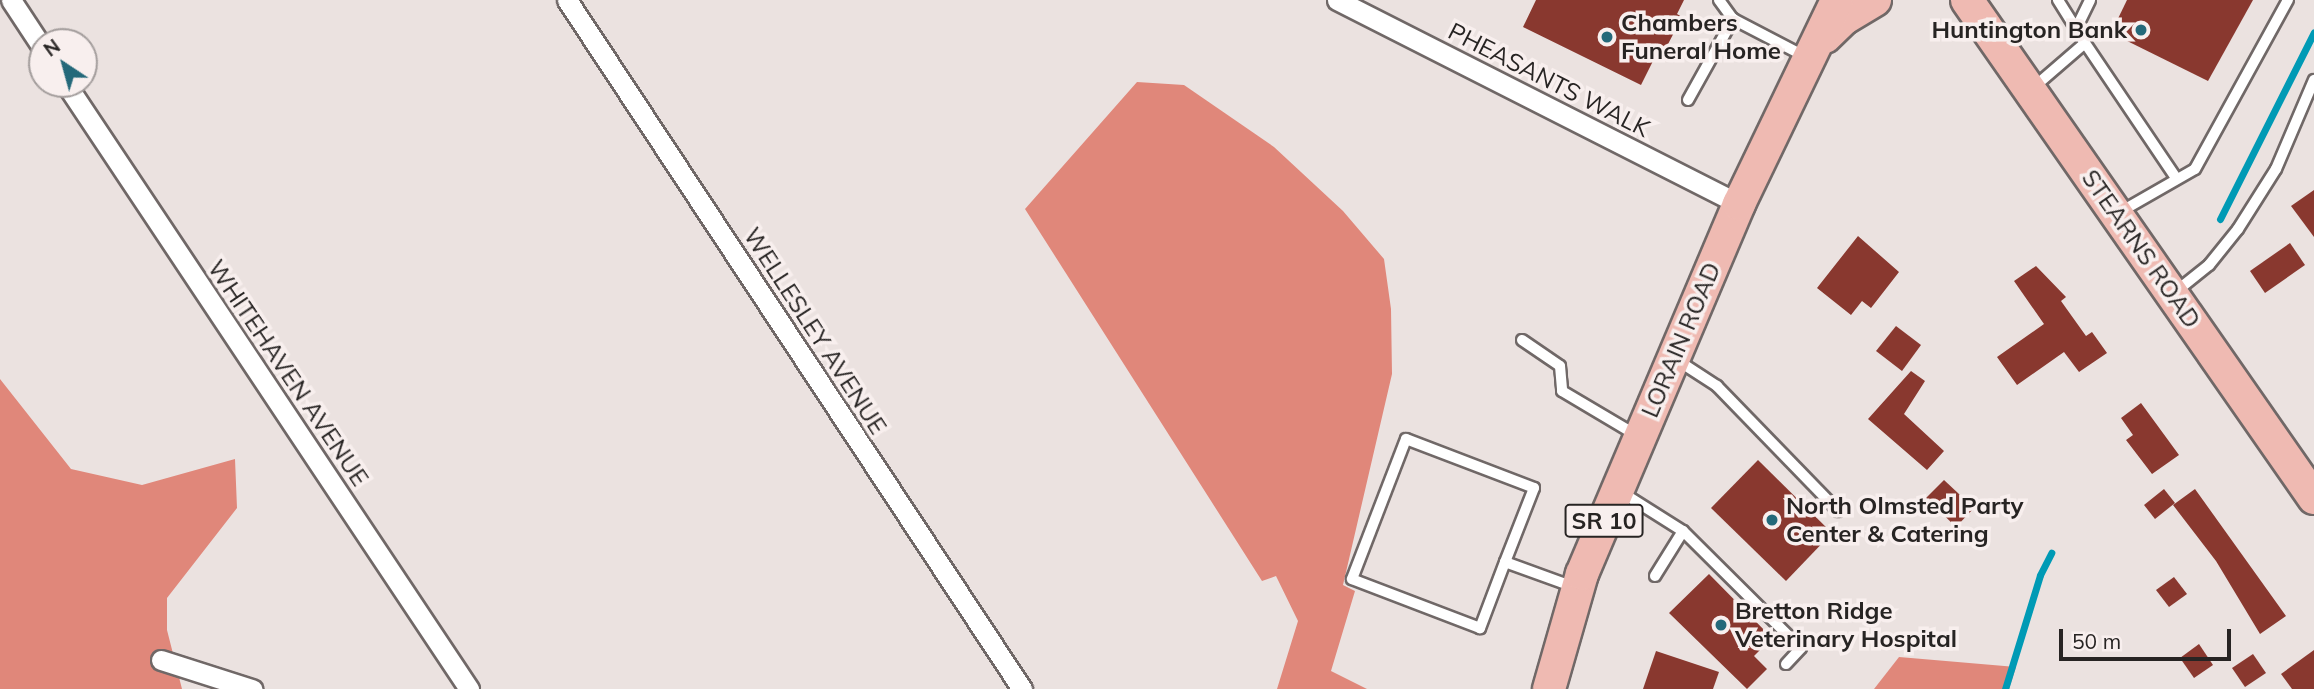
<!DOCTYPE html>
<html>
<head>
<meta charset="utf-8">
<style>
  body { margin:0 }
  #map { position:relative; width:2314px; height:689px; overflow:hidden; background:#ebe2e0; font-family:Mulish,sans-serif }
  div>[style] { position:absolute }
  [style*='--x'] { left:calc(var(--x)*1px); top:calc(var(--y)*1px); width:calc(var(--w)*1px); rotate:calc(var(--a)*1deg) }
  .forest>* { inset:0; background:#e0877a }
  .stream>* { height:7px; margin:-3.5px; padding:0 3.5px; transform-origin:3.5px; border-radius:3.5px; background:#009ab5 }
  .building>* { inset:0; background:#89382f }
  .roads { filter:drop-shadow(2px 0 #706867) drop-shadow(-2px 0 #706867) drop-shadow(0 2px #706867) drop-shadow(0 -2px #706867) }
  .service>* { height:10px; margin:-5px; padding:0 5px; transform-origin:5px; border-radius:5px; background:#fff }
  .minor>* { height:19px; margin:-9.5px; padding:0 9.5px; transform-origin:9.5px; border-radius:9.5px; background:#fff }
  .primary>* { height:32px; margin:-16px; padding:0 16px; transform-origin:16px; border-radius:16px; background:#efbab2 }
  .dots>* { width:19px; height:19px; translate:-50% -50%; box-sizing:border-box; border:4px solid #f8efee; border-radius:50% }
  span { translate:-50% -50%; white-space:nowrap; text-align:center; line-height:1.15; -webkit-text-stroke:7px #f8efee; paint-order:stroke }
  .shield-label span { padding:2px 5px; background:#f8efee; border:2px solid; border-radius:5px; -webkit-text-stroke-width:0 }
  .shield-label { font-size:23px; color:#272423; font-weight:700 }
  .poi-label { font-size:24px; color:#272423; font-weight:700 }
  .left { translate:0 -50%; text-align:left }
  .right { translate:-100% -50%; text-align:right }
  .street-label { font-size:24px; color:#272423 }
  .north { position:absolute; left:28px; top:28px; width:70px; height:70px; box-sizing:border-box; background:#f8efee; border:2px solid #a49e9d; border-radius:50%; rotate:324deg; font-size:19px; font-weight:700; line-height:28px; text-align:center; color:#272423 }
  .north::after { content:''; display:block; margin:auto; width:24px; height:32px; background:#24697a; clip-path:polygon(50% 0,100% 100%,50% 72%,0 100%) }
  .scale { position:absolute; left:2059px; top:629px; width:172px; height:32px; box-sizing:border-box; border:4px solid #272423; border-top:0; padding-left:9px; font-size:21px; line-height:24px; white-space:nowrap; color:#272423; -webkit-text-stroke:5px #f8efee; paint-order:stroke }
</style>
</head>
<body>
<div id="map">
  <div class="forest">
    <div style="clip-path:polygon(1137px 82px,1184px 85px,1274px 147px,1343px 211px,1384px 259px,1391px 309px,1392px 374px,1343px 585px,1355px 591px,1331px 671px,1367px 689px,1277px 689px,1298px 621px,1276px 576px,1262px 581px,1025px 209px)"></div>
    <div style="clip-path:polygon(0 379px,71px 469px,142px 485px,235px 459px,237px 508px,167px 598px,167px 630px,182px 689px,0 689px)"></div>
    <div style="clip-path:polygon(1899px 657px,2016px 667px,2009px 689px,1874px 689px)"></div>
  </div>
  <div class="stream">
    <div style="--x:2220;--y:219;--w:209;--a:-63.3"></div>
    <div style="--x:2005;--y:689;--w:119;--a:-72.9"></div>
    <div style="--x:2040;--y:575;--w:25;--a:-63"></div>
  </div>
  <div class="building">
    <div style="clip-path:polygon(1536px 0,1684px 0,1677px 14px,1682px 17px,1665px 50px,1660px 47px,1641px 85px,1523px 27px)"></div>
    <div style="clip-path:polygon(2127px 0,2253px 0,2208px 81px,2111px 33px)"></div>
    <div style="clip-path:polygon(2314px 190px,2314px 237px,2291px 206px)"></div>
    <div style="clip-path:polygon(1858px 236px,1899px 272px,1871px 308px,1862px 301px,1851px 315px,1817px 288px)"></div>
    <div style="clip-path:polygon(2290px 243px,2305px 265px,2265px 293px,2250px 271px)"></div>
    <div style="clip-path:polygon(2036px 266px,2066px 297px,2061px 301px,2086px 336px,2092px 332px,2107px 353px,2079px 372px,2064px 352px,2017px 385px,1997px 357px,2044px 324px,2014px 281px)"></div>
    <div style="clip-path:polygon(1896px 326px,1921px 345px,1902px 371px,1876px 351px)"></div>
    <div style="clip-path:polygon(1911px 371px,1925px 381px,1904px 414px,1944px 451px,1927px 470px,1868px 419px)"></div>
    <div style="clip-path:polygon(2141px 403px,2179px 455px,2152px 474px,2126px 440px,2133px 435px,2121px 418px)"></div>
    <div style="clip-path:polygon(1758px 460px,1832px 533px,1786px 581px,1711px 508px)"></div>
    <div style="clip-path:polygon(1944px 480px,1974px 508px,1956px 527px,1926px 498px)"></div>
    <div style="clip-path:polygon(2164px 489px,2175px 503px,2155px 519px,2144px 505px)"></div>
    <div style="clip-path:polygon(2195px 489px,2286px 616px,2260px 634px,2216px 561px,2173px 505px)"></div>
    <div style="clip-path:polygon(1709px 574px,1772px 638px,1754px 656px,1767px 669px,1747px 689px,1669px 613px)"></div>
    <div style="clip-path:polygon(2174px 577px,2187px 594px,2169px 607px,2156px 590px)"></div>
    <div style="clip-path:polygon(2199px 644px,2213px 665px,2194px 678px,2180px 658px)"></div>
    <div style="clip-path:polygon(2314px 650px,2314px 689px,2292px 689px,2281px 674px)"></div>
    <div style="clip-path:polygon(1656px 651px,1719px 672px,1713px 689px,1643px 689px)"></div>
    <div style="clip-path:polygon(2253px 654px,2266px 673px,2245px 687px,2232px 668px)"></div>
  </div>
  <div class="roads">
    <div class="service">
      <div style="--x:1719;--y:0;--w:24;--a:54"></div>
      <div style="--x:1733;--y:19;--w:80;--a:27.5"></div>
      <div style="--x:2076;--y:29;--w:32;--a:-64"></div>
      <div style="--x:2085;--y:43;--w:163;--a:56"></div>
      <div style="--x:2034;--y:87;--w:67;--a:-40.8"></div>
      <div style="--x:2085;--y:43;--w:51;--a:-122.1"></div>
      <div style="--x:1688;--y:100;--w:93;--a:-60.9"></div>
      <div style="--x:2120;--y:212;--w:86;--a:-29.8"></div>
      <div style="--x:2195;--y:169;--w:193;--a:-61.2"></div>
      <div style="--x:2174;--y:293;--w:45;--a:-38.7"></div>
      <div style="--x:2209;--y:265;--w:46;--a:-51.1"></div>
      <div style="--x:2238;--y:229;--w:71;--a:-57.7"></div>
      <div style="--x:2276;--y:169;--w:97;--a:-66.9"></div>
      <div style="--x:1522;--y:340;--w:46;--a:34.4"></div>
      <div style="--x:1560;--y:366;--w:25;--a:85"></div>
      <div style="--x:1562;--y:391;--w:86;--a:30.7"></div>
      <div style="--x:1677;--y:360;--w:48;--a:33"></div>
      <div style="--x:1717;--y:386;--w:174;--a:45.9"></div>
      <div style="--x:1621;--y:492;--w:73;--a:32.2"></div>
      <div style="--x:1683;--y:531;--w:53;--a:121.9"></div>
      <div style="--x:1683;--y:531;--w:166;--a:44.8"></div>
      <div style="--x:1801;--y:648;--w:22;--a:133"></div>
      <div style="--x:1505;--y:562;--w:71;--a:110.7"></div>
      <div style="--x:1480;--y:628;--w:137;--a:-159.1"></div>
      <div style="--x:1352;--y:579;--w:150;--a:-68.9"></div>
      <div style="--x:1406;--y:439;--w:137;--a:20.9"></div>
      <div style="--x:1534;--y:488;--w:79;--a:111.4"></div>
      <div style="--x:1505;--y:562;--w:73;--a:19.9"></div>
    </div>
    <div class="minor">
      <div style="--x:11;--y:0;--w:56;--a:56.6"></div>
      <div style="--x:567;--y:0;--w:826;--a:56.56"></div>
      <div style="--x:1337;--y:0;--w:451;--a:26.9"></div>
      <div style="--x:66;--y:84;--w:727;--a:56.33"></div>
      <div style="--x:161;--y:660;--w:96;--a:17.7"></div>
    </div>
    <div class="primary">
      <div style="--x:1967;--y:0;--w:607;--a:55.13"></div>
      <div style="--x:1825;--y:37;--w:28;--a:-44"></div>
      <div style="--x:1845;--y:18;--w:35;--a:-31"></div>
      <div style="--x:1549;--y:689;--w:120;--a:-74"></div>
      <div style="--x:1582;--y:574;--w:402;--a:-67"></div>
      <div style="--x:1739;--y:204;--w:226;--a:-64.3"></div>
    </div>
  </div>
  <div class="dots">
    <div style="left:2141px;top:30px;background:#24697a"></div>
    <div style="left:1607px;top:37px;background:#24697a"></div>
    <div style="left:1772px;top:520px;background:#24697a"></div>
    <div style="left:1721px;top:625px;background:#24697a"></div>
  </div>
  <div class="shield-label">
    <span style="left:1604px;top:521px">SR 10</span>
  </div>
  <div class="poi-label">
    <span class="left" style="left:1621px;top:37px">Chambers<br>Funeral Home</span>
    <span class="right" style="left:2127px;top:30px">Huntington Bank</span>
    <span class="left" style="left:1786px;top:520px">North Olmsted Party<br>Center &amp; Catering</span>
    <span class="left" style="left:1735px;top:625px">Bretton Ridge<br>Veterinary Hospital</span>
  </div>
  <div class="street-label">
    <span style="left:1549px;top:80px;rotate:27deg">PHEASANTS WALK</span>
    <span style="left:2141px;top:249px;rotate:55deg">STEARNS ROAD</span>
    <span style="left:815px;top:331px;rotate:57deg">WELLESLEY AVENUE</span>
    <span style="left:1681px;top:340px;rotate:-67deg">LORAIN ROAD</span>
    <span style="left:288px;top:373px;rotate:56deg">WHITEHAVEN AVENUE</span>
  </div>
  <div class="north">N</div>
  <div class="scale">50 m</div>
</div>
</body>
</html>
